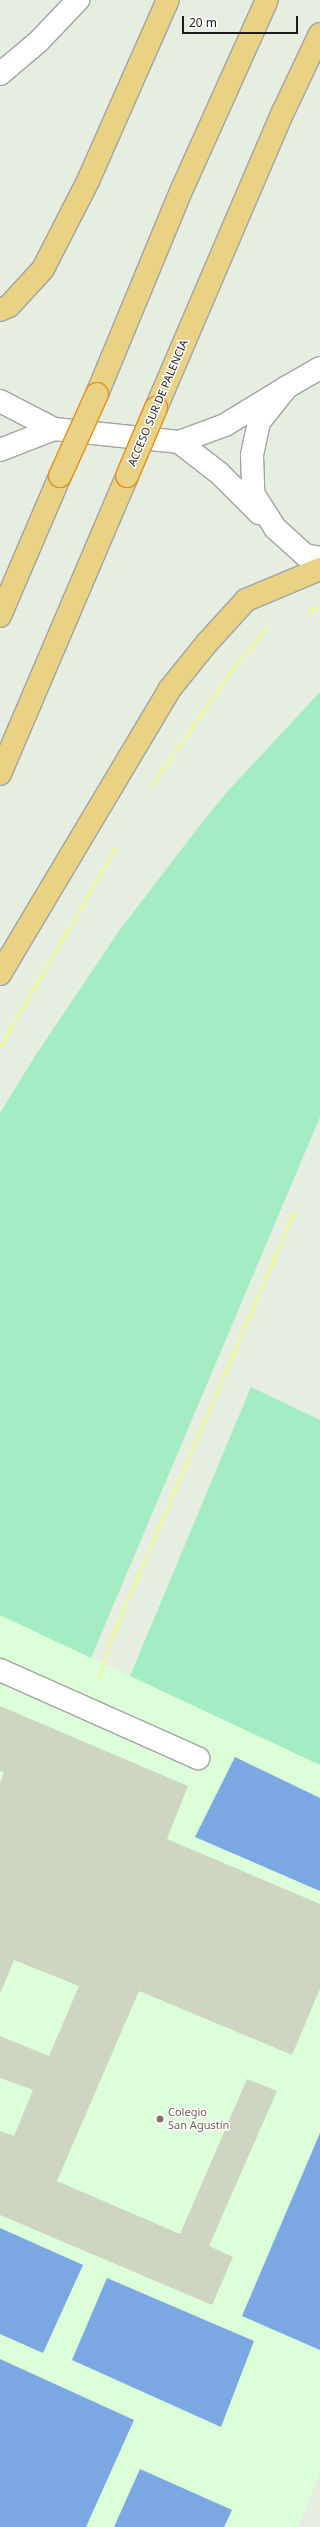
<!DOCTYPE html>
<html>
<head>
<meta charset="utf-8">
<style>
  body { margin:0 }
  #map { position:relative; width:320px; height:2527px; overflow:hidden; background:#e6eee1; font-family:"Noto Sans",sans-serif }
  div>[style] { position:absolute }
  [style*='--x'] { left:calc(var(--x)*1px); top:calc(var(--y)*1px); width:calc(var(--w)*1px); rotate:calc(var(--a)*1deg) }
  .education>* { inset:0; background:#dcffd9 }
  .grass>* { inset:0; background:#a4ecc4 }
  .pitch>* { inset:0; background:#7ba8e2 }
  .building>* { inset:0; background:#ced5c1 }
  .path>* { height:2.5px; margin-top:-1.25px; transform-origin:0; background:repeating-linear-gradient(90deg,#f7ff61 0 2px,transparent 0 4px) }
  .roads { filter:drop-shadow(1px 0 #a3a3a3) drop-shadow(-1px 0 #a3a3a3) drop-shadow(0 1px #a3a3a3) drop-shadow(0 -1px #a3a3a3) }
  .service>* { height:22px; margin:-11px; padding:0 11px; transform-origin:11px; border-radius:11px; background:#fff }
  .minor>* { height:22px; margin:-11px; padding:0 11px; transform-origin:11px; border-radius:11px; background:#fff }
  .motorway>* { height:22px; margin:-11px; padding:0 11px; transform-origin:11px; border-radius:11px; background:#ead284 }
  .bridges { filter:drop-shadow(1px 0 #df911c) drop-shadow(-1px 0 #df911c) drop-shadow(0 1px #df911c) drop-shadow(0 -1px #df911c) }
  .motorway-bridge>* { height:22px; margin:-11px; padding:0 11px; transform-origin:11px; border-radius:11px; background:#ead284 }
  .dots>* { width:11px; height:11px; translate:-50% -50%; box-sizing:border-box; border:2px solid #fff; border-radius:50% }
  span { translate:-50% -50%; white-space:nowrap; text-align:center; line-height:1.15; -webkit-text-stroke:3px #fff; paint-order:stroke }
  .street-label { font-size:11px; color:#1c1c1c }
  .education-label { font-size:11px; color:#785e54 }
  .left { translate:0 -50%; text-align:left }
  .scale { position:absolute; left:182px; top:16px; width:116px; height:18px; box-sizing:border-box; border:2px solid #1c1c1c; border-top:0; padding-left:5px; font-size:12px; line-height:14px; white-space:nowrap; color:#1c1c1c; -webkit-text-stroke:3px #fff; paint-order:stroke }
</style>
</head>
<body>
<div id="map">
  <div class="education">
    <div style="clip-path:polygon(0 1615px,320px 1765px,320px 2472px,298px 2527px,0 2527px)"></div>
  </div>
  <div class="grass">
    <div style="clip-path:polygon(320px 692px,320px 1117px,91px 1658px,0 1615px,0 1113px,35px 1056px,119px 931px,197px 829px,226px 793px)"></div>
    <div style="clip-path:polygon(251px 1387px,320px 1420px,320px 1765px,130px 1676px)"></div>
  </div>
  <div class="pitch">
    <div style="clip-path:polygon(235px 1757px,320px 1798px,320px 1891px,195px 1837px)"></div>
    <div style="clip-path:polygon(320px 2133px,320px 2350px,242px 2316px)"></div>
    <div style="clip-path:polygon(0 2228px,83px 2265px,43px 2353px,0 2334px)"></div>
    <div style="clip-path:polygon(107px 2278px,254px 2341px,221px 2427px,72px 2360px)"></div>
    <div style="clip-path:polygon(0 2359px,134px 2420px,86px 2527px,0 2527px)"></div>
    <div style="clip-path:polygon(140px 2469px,232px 2510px,224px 2527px,114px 2527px)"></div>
  </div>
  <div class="building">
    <div style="clip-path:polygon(0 1706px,188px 1786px,167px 1839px,320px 1904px,320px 1989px,292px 2055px,139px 1991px,57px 2181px,180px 2234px,247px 2079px,277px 2091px,209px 2246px,233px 2257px,212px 2305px,0 2215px,0 2131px,14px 2136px,33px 2090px,0 2078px,0 2036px,49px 2056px,79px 1986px,14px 1960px,0 1994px,0 1783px,4px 1772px,0 1771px)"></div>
  </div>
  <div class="path">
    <div style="--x:308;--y:611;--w:13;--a:-18"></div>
    <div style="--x:152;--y:785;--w:144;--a:-55.2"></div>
    <div style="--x:234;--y:667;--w:52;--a:-49.6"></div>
    <div style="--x:0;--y:1047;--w:231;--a:-59.9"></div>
    <div style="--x:99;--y:1679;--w:36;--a:-74"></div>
    <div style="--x:109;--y:1644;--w:472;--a:-66.8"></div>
  </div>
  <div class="roads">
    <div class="service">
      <div style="--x:0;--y:1670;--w:217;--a:24"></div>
    </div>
    <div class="minor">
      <div style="--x:0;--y:74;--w:51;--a:-40.2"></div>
      <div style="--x:39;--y:41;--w:57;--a:-46.4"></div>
      <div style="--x:320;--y:368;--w:38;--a:150"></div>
      <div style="--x:287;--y:387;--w:45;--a:128.7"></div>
      <div style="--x:259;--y:422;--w:34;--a:102"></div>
      <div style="--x:252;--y:455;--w:38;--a:88"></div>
      <div style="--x:253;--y:493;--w:41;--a:57.8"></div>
      <div style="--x:275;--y:528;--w:40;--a:42"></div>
      <div style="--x:305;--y:555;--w:15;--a:11"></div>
      <div style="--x:0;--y:401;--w:61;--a:27.4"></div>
      <div style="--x:54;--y:429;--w:126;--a:5.9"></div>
      <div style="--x:179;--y:442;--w:49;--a:-20.3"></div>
      <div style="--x:225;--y:425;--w:73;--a:-31.5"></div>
      <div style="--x:179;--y:442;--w:51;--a:37.8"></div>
      <div style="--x:219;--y:473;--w:57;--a:45"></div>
      <div style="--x:0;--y:450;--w:58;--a:-21.3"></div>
    </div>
    <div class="motorway">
      <div style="--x:0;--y:310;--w:10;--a:-24"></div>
      <div style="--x:9;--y:306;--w:50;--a:-47.4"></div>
      <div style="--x:43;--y:269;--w:99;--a:-62.9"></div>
      <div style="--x:88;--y:181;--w:198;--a:-66.2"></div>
      <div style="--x:97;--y:394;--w:222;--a:-67.5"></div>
      <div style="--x:182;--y:189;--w:207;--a:-65.8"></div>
      <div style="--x:156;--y:408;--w:324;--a:-66.8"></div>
      <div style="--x:284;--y:110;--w:84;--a:-64.7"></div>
      <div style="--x:0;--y:616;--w:152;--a:-66.8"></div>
      <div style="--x:0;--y:774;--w:324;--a:-66.9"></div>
      <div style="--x:0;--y:974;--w:330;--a:-59.2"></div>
      <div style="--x:169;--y:690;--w:59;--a:-51.2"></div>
      <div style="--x:206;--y:644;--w:59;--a:-47.7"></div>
      <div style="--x:246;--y:600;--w:80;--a:-22.7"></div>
    </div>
  </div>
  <div class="bridges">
    <div class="motorway-bridge">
      <div style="--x:60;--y:476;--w:90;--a:-65.7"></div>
      <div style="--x:127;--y:476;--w:74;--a:-66.9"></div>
    </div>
  </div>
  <div class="dots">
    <div style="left:160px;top:2119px;background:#8d6e63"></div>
  </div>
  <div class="street-label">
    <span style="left:158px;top:403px;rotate:-67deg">ACCESO SUR DE PALENCIA</span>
  </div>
  <div class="education-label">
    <span class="left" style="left:168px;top:2119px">Colegio<br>San Agustín</span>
  </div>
  <div class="scale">20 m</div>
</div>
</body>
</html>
